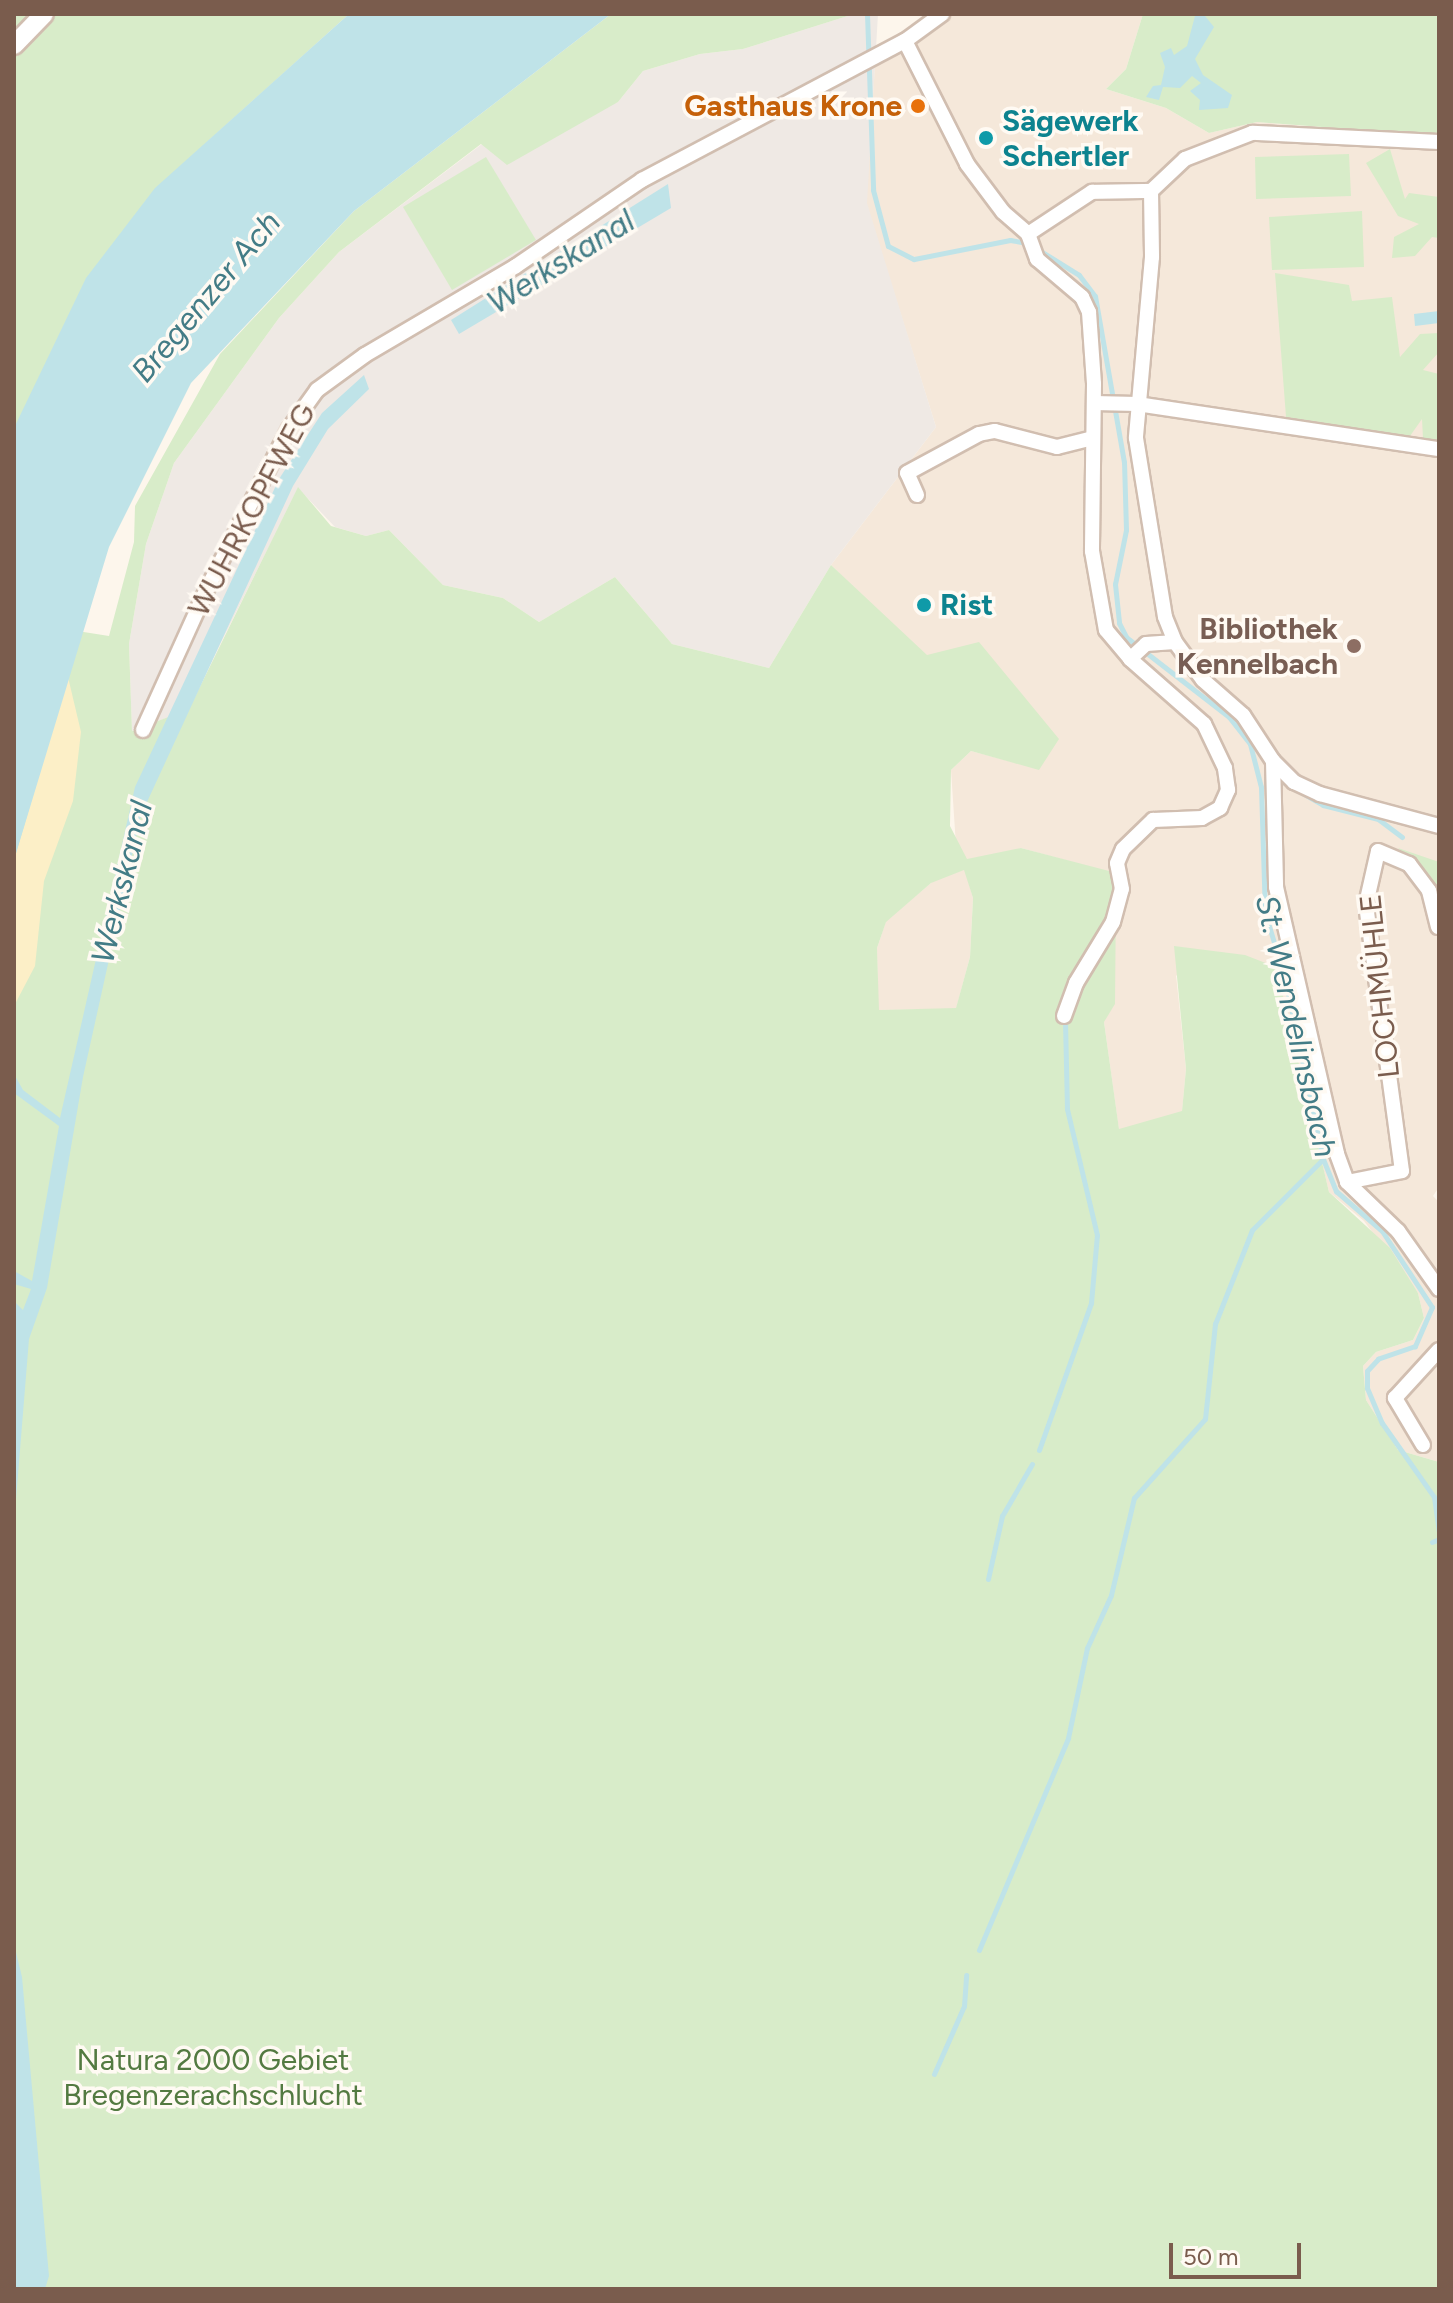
<!DOCTYPE html>
<html>
<head>
<meta charset="utf-8">
<style>
  body { margin:0 }
  #map { position:relative; width:1453px; height:2303px; overflow:hidden; background:#fdf6ec; font-family:Figtree,sans-serif }
  div>[style] { position:absolute }
  [style*='--x'] { left:calc(var(--x)*1px); top:calc(var(--y)*1px); width:calc(var(--w)*1px); rotate:calc(var(--a)*1deg) }
  .residential>* { inset:0; background:#f5e8da }
  .industrial>* { inset:0; background:#efe9e4 }
  .green>* { inset:0; background:#d8ecc9 }
  .sand>* { inset:0; background:#fcefc7 }
  .water>* { inset:0; background:#bfe3e8 }
  .stream>* { height:5px; margin:-2.5px; padding:0 2.5px; transform-origin:2.5px; border-radius:2.5px; background:#bfe3e8 }
  .roads { filter:drop-shadow(2px 0 #d1beb0) drop-shadow(-2px 0 #d1beb0) drop-shadow(0 2px #d1beb0) drop-shadow(0 -2px #d1beb0) }
  .minor>* { height:14px; margin:-7px; padding:0 7px; transform-origin:7px; border-radius:7px; background:#fff }
  .tertiary>* { height:18px; margin:-9px; padding:0 9px; transform-origin:9px; border-radius:9px; background:#fff }
  .dots>* { width:22px; height:22px; translate:-50% -50%; box-sizing:border-box; border:4px solid #fffaf3; border-radius:50% }
  span { translate:-50% -50%; white-space:nowrap; text-align:center; line-height:1.15; -webkit-text-stroke:7px #fffaf3; paint-order:stroke }
  .food-label { font-size:30px; color:#c56008; font-weight:700 }
  .right { translate:-100% -50%; text-align:right }
  .culture-label { font-size:30px; color:#0d838f; font-weight:700 }
  .left { translate:0 -50%; text-align:left }
  .street-label { font-size:30px; color:#7a5c4d }
  .education-label { font-size:30px; color:#785e54; font-weight:700 }
  .park-label { font-size:30px; color:#537a41 }
  .water-label { font-size:32px; color:#437c86; font-style:italic }
  .frame { position:absolute; inset:0; border:16px solid #7a5c4d; pointer-events:none }
  .scale { position:absolute; left:1169px; top:2243px; width:132px; height:36px; box-sizing:border-box; border:4px solid #7a5c4d; border-top:0; padding-left:10px; font-size:24px; line-height:28px; white-space:nowrap; color:#7a5c4d; -webkit-text-stroke:6px #fffaf3; paint-order:stroke }
</style>
</head>
<body>
<div id="map">
  <div class="residential">
    <div style="clip-path:polygon(929px 14px,1143px 14px,1126px 69px,1106px 89px,1166px 108px,1209px 133px,1257px 122px,1439px 136px,1439px 1187px,1433px 1196px,1439px 1202px,1439px 1462px,1398px 1450px,1366px 1400px,1363px 1366px,1376px 1352px,1413px 1340px,1424px 1318px,1418px 1293px,1364px 1221px,1329px 1192px,1302px 1082px,1176px 975px,1186px 1069px,1182px 1112px,1119px 1130px,1104px 1022px,1116px 894px,1109px 872px,1021px 848px,965px 870px,973px 898px,970px 957px,956px 1009px,878px 1010px,877px 948px,886px 921px,957px 861px,951px 770px,971px 751px,1039px 769px,831px 565px,936px 427px,866px 203px,876px 49px)"></div>
  </div>
  <div class="industrial">
    <div style="clip-path:polygon(854px 14px,878px 14px,867px 203px,936px 427px,831px 565px,769px 668px,672px 644px,615px 577px,539px 622px,503px 598px,443px 585px,389px 530px,366px 536px,335px 527px,298px 488px,188px 709px,132px 732px,129px 644px,146px 544px,174px 463px,279px 318px,339px 252px,482px 144px,618px 102px,643px 71px,700px 54px,743px 49px)"></div>
  </div>
  <div class="green">
    <div style="clip-path:polygon(14px 14px,31px 14px,40px 30px,54px 14px,349px 14px,207px 142px,14px 428px)"></div>
    <div style="clip-path:polygon(evenodd,611px 14px,854px 14px,743px 49px,700px 54px,643px 71px,618px 102px,507px 165px,481px 144px,339px 252px,279px 318px,174px 463px,146px 544px,129px 644px,132px 731px,189px 709px,298px 487px,331px 526px,366px 536px,389px 530px,443px 585px,503px 598px,539px 622px,615px 577px,672px 644px,769px 668px,831px 565px,927px 655px,979px 642px,1059px 739px,1039px 770px,971px 751px,951px 770px,950px 826px,967px 859px,1021px 848px,1109px 871px,1116px 894px,1115px 1004px,1104px 1022px,1119px 1129px,1182px 1111px,1186px 1069px,1174px 946px,1245px 955px,1276px 967px,1329px 1192px,1390px 1248px,1418px 1293px,1424px 1318px,1413px 1340px,1376px 1352px,1363px 1366px,1366px 1400px,1398px 1450px,1439px 1462px,1439px 2289px,14px 2289px,14px 621px,109px 636px,134px 542px,135px 506px,220px 354px,354px 211px,611px 14px,964px 870px,973px 898px,970px 957px,956px 1008px,879px 1010px,877px 948px,886px 922px,931px 883px,964px 870px)"></div>
    <div style="clip-path:polygon(1143px 14px,1439px 14px,1439px 136px,1257px 122px,1209px 133px,1166px 108px,1106px 89px,1126px 69px)"></div>
    <div style="clip-path:polygon(1390px 149px,1405px 199px,1409px 193px,1439px 197px,1439px 238px,1432px 237px,1415px 256px,1392px 258px,1394px 237px,1419px 224px,1398px 216px,1366px 163px)"></div>
    <div style="clip-path:polygon(1349px 154px,1351px 196px,1256px 199px,1255px 157px)"></div>
    <div style="clip-path:polygon(486px 157px,536px 240px,452px 290px,403px 207px)"></div>
    <div style="clip-path:polygon(1362px 211px,1364px 267px,1272px 270px,1269px 217px)"></div>
    <div style="clip-path:polygon(1275px 273px,1349px 285px,1352px 301px,1392px 297px,1400px 357px,1420px 334px,1439px 333px,1439px 352px,1423px 370px,1439px 374px,1439px 442px,1423px 439px,1422px 419px,1410px 436px,1286px 417px)"></div>
    <div style="clip-path:polygon(1398px 848px,1439px 862px,1439px 910px,1421px 871px)"></div>
  </div>
  <div class="sand">
    <div style="clip-path:polygon(68px 677px,81px 732px,73px 801px,44px 881px,35px 966px,14px 1006px,14px 860px)"></div>
  </div>
  <div class="water">
    <div style="clip-path:polygon(349px 14px,611px 14px,354px 211px,191px 383px,109px 547px,14px 860px,14px 428px,86px 278px,155px 188px)"></div>
    <div style="clip-path:polygon(1195px 16px,1205px 16px,1214px 27px,1195px 59px,1203px 75px,1232px 95px,1228px 108px,1199px 110px,1200px 100px,1190px 91px,1201px 83px,1192px 76px,1180px 88px,1163px 87px,1159px 100px,1146px 97px,1153px 86px,1161px 85px,1165px 67px,1160px 53px,1171px 48px,1174px 55px,1187px 46px)"></div>
    <div style="clip-path:polygon(668px 184px,671px 208px,459px 334px,451px 320px)"></div>
    <div style="clip-path:polygon(1439px 311px,1439px 323px,1415px 326px,1414px 314px)"></div>
    <div style="clip-path:polygon(364px 375px,369px 389px,328px 429px,293px 486px,141px 815px,83px 1077px,47px 1288px,29px 1339px,14px 1524px,14px 1301px,23px 1310px,31px 1289px,14px 1284px,14px 1271px,32px 1281px,59px 1126px,14px 1093px,14px 1074px,23px 1090px,60px 1118px,135px 787px,279px 479px,322px 413px)"></div>
    <div style="clip-path:polygon(14px 1944px,22px 1977px,49px 2276px,45px 2289px,14px 2289px)"></div>
  </div>
  <div class="stream">
    <div style="--x:867;--y:14;--w:176;--a:88"></div>
    <div style="--x:873;--y:190;--w:58;--a:75"></div>
    <div style="--x:888;--y:246;--w:29;--a:27"></div>
    <div style="--x:914;--y:259;--w:98;--a:-11.2"></div>
    <div style="--x:1010;--y:240;--w:17;--a:10"></div>
    <div style="--x:1039;--y:250;--w:47;--a:32"></div>
    <div style="--x:1079;--y:275;--w:26;--a:53"></div>
    <div style="--x:1095;--y:296;--w:169;--a:80.1"></div>
    <div style="--x:1124;--y:462;--w:68;--a:88.3"></div>
    <div style="--x:1126;--y:530;--w:55;--a:101.5"></div>
    <div style="--x:1115;--y:584;--w:39;--a:84"></div>
    <div style="--x:1119;--y:623;--w:16;--a:63"></div>
    <div style="--x:1126;--y:637;--w:130;--a:37.8"></div>
    <div style="--x:1229;--y:717;--w:34;--a:52"></div>
    <div style="--x:1250;--y:744;--w:44;--a:75.7"></div>
    <div style="--x:1261;--y:787;--w:126;--a:88.2"></div>
    <div style="--x:1265;--y:913;--w:65;--a:73"></div>
    <div style="--x:1284;--y:975;--w:188;--a:78"></div>
    <div style="--x:1323;--y:1159;--w:35;--a:68"></div>
    <div style="--x:1336;--y:1191;--w:61;--a:41"></div>
    <div style="--x:1382;--y:1231;--w:91;--a:56.7"></div>
    <div style="--x:1432;--y:1307;--w:43;--a:113.6"></div>
    <div style="--x:1415;--y:1346;--w:39;--a:161"></div>
    <div style="--x:1378;--y:1359;--w:16;--a:133"></div>
    <div style="--x:1367;--y:1371;--w:17;--a:90"></div>
    <div style="--x:1367;--y:1388;--w:38;--a:67"></div>
    <div style="--x:1382;--y:1423;--w:90;--a:54.9"></div>
    <div style="--x:1434;--y:1497;--w:34;--a:82"></div>
    <div style="--x:1280;--y:780;--w:50;--a:30.2"></div>
    <div style="--x:1323;--y:805;--w:57;--a:14.3"></div>
    <div style="--x:1378;--y:819;--w:30;--a:37"></div>
    <div style="--x:1039;--y:1450;--w:156;--a:-70.5"></div>
    <div style="--x:1091;--y:1303;--w:68;--a:-85"></div>
    <div style="--x:1097;--y:1235;--w:130;--a:-103.4"></div>
    <div style="--x:1067;--y:1109;--w:86;--a:-91.3"></div>
    <div style="--x:1432;--y:1542;--w:8;--a:-23"></div>
    <div style="--x:988;--y:1579;--w:65;--a:-77.5"></div>
    <div style="--x:1002;--y:1516;--w:60;--a:-60"></div>
    <div style="--x:979;--y:1950;--w:230;--a:-67.2"></div>
    <div style="--x:1068;--y:1738;--w:92;--a:-78.1"></div>
    <div style="--x:1087;--y:1648;--w:58;--a:-65.6"></div>
    <div style="--x:1111;--y:1595;--w:100;--a:-76.7"></div>
    <div style="--x:1134;--y:1498;--w:106;--a:-48.1"></div>
    <div style="--x:1205;--y:1419;--w:96;--a:-84"></div>
    <div style="--x:1215;--y:1324;--w:101;--a:-68.5"></div>
    <div style="--x:1252;--y:1230;--w:100;--a:-45"></div>
    <div style="--x:934;--y:2074;--w:74;--a:-66.2"></div>
    <div style="--x:964;--y:2006;--w:31;--a:-86"></div>
    <div style="--x:1439;--y:2173;--w:17;--a:90"></div>
  </div>
  <div class="roads">
    <div class="minor">
      <div style="--x:905;--y:41;--w:138;--a:63.2"></div>
      <div style="--x:967;--y:164;--w:60;--a:53.1"></div>
      <div style="--x:1003;--y:212;--w:33;--a:41"></div>
      <div style="--x:1028;--y:234;--w:27;--a:70"></div>
      <div style="--x:1037;--y:259;--w:59;--a:40.2"></div>
      <div style="--x:1082;--y:297;--w:17;--a:65"></div>
      <div style="--x:1089;--y:312;--w:72;--a:86"></div>
      <div style="--x:1094;--y:384;--w:167;--a:90.7"></div>
      <div style="--x:1092;--y:551;--w:80;--a:80"></div>
      <div style="--x:1106;--y:630;--w:38;--a:50"></div>
      <div style="--x:1130;--y:659;--w:22;--a:-43"></div>
      <div style="--x:1146;--y:644;--w:29;--a:-4"></div>
      <div style="--x:1439;--y:142;--w:187;--a:-177.2"></div>
      <div style="--x:1252;--y:133;--w:72;--a:158.8"></div>
      <div style="--x:1185;--y:159;--w:47;--a:136.7"></div>
      <div style="--x:1151;--y:191;--w:66;--a:89.1"></div>
      <div style="--x:1152;--y:257;--w:182;--a:95.1"></div>
      <div style="--x:1136;--y:438;--w:181;--a:80.8"></div>
      <div style="--x:1165;--y:617;--w:27;--a:68"></div>
      <div style="--x:1175;--y:642;--w:47;--a:53.6"></div>
      <div style="--x:1203;--y:680;--w:53;--a:41.2"></div>
      <div style="--x:1243;--y:715;--w:55;--a:56.9"></div>
      <div style="--x:1273;--y:761;--w:30;--a:45"></div>
      <div style="--x:1294;--y:782;--w:29;--a:25"></div>
      <div style="--x:1320;--y:794;--w:123;--a:15.1"></div>
      <div style="--x:1028;--y:234;--w:77;--a:-33.3"></div>
      <div style="--x:1092;--y:192;--w:59;--a:-1"></div>
      <div style="--x:1094;--y:403;--w:43;--a:1.3"></div>
      <div style="--x:1137;--y:404;--w:305;--a:8.5"></div>
      <div style="--x:917;--y:495;--w:24;--a:-114"></div>
      <div style="--x:907;--y:473;--w:82;--a:-28.4"></div>
      <div style="--x:979;--y:434;--w:16;--a:-11"></div>
      <div style="--x:995;--y:431;--w:64;--a:14.5"></div>
      <div style="--x:1057;--y:447;--w:37;--a:-14"></div>
      <div style="--x:143;--y:730;--w:155;--a:-65.6"></div>
      <div style="--x:207;--y:589;--w:180;--a:-62.9"></div>
      <div style="--x:289;--y:429;--w:48;--a:-54.3"></div>
      <div style="--x:317;--y:390;--w:59;--a:-36.1"></div>
      <div style="--x:365;--y:355;--w:175;--a:-30.5"></div>
      <div style="--x:516;--y:266;--w:153;--a:-34.3"></div>
      <div style="--x:642;--y:180;--w:297;--a:-27.9"></div>
      <div style="--x:905;--y:41;--w:46;--a:-36.1"></div>
      <div style="--x:1273;--y:761;--w:126;--a:88.6"></div>
      <div style="--x:1276;--y:887;--w:274;--a:77.1"></div>
      <div style="--x:1337;--y:1154;--w:30;--a:70"></div>
      <div style="--x:1347;--y:1182;--w:71;--a:43.9"></div>
      <div style="--x:1398;--y:1231;--w:71;--a:54.7"></div>
      <div style="--x:1064;--y:1016;--w:35;--a:-70"></div>
      <div style="--x:1076;--y:983;--w:71;--a:-58.8"></div>
      <div style="--x:1113;--y:922;--w:34;--a:-75"></div>
      <div style="--x:1122;--y:889;--w:26;--a:-101"></div>
      <div style="--x:1117;--y:863;--w:15;--a:-67"></div>
      <div style="--x:1123;--y:849;--w:42;--a:-44"></div>
      <div style="--x:1153;--y:820;--w:49;--a:-2.3"></div>
      <div style="--x:1202;--y:818;--w:21;--a:-29"></div>
      <div style="--x:1220;--y:808;--w:20;--a:-66"></div>
      <div style="--x:1228;--y:790;--w:22;--a:-98"></div>
      <div style="--x:1225;--y:768;--w:49;--a:-115.5"></div>
      <div style="--x:1204;--y:724;--w:98;--a:-138.7"></div>
      <div style="--x:1347;--y:1182;--w:56;--a:-11.3"></div>
      <div style="--x:1402;--y:1171;--w:269;--a:-97.7"></div>
      <div style="--x:1366;--y:904;--w:54;--a:-77.2"></div>
      <div style="--x:1378;--y:851;--w:34;--a:23"></div>
      <div style="--x:1409;--y:864;--w:34;--a:53"></div>
      <div style="--x:1429;--y:891;--w:37;--a:76"></div>
      <div style="--x:1423;--y:1445;--w:55;--a:-120.8"></div>
      <div style="--x:1395;--y:1398;--w:65;--a:-47.5"></div>
    </div>
    <div class="tertiary">
      <div style="--x:14;--y:45;--w:43;--a:-45.9"></div>
    </div>
  </div>
  <div class="dots">
    <div style="left:918px;top:106px;background:#e8710a"></div>
    <div style="left:986px;top:138px;background:#0f9aa8"></div>
    <div style="left:924px;top:605px;background:#0f9aa8"></div>
    <div style="left:1354px;top:646px;background:#8d6e63"></div>
  </div>
  <div class="food-label">
    <span class="right" style="left:902px;top:106px">Gasthaus Krone</span>
  </div>
  <div class="culture-label">
    <span class="left" style="left:1002px;top:138px">Sägewerk<br>Schertler</span>
    <span class="left" style="left:940px;top:605px">Rist</span>
  </div>
  <div class="street-label">
    <span style="left:252px;top:510px;rotate:-62deg">WUHRKOPFWEG</span>
    <span style="left:1380px;top:986px;rotate:-96deg">LOCHMÜHLE</span>
  </div>
  <div class="education-label">
    <span class="right" style="left:1338px;top:646px">Bibliothek<br>Kennelbach</span>
  </div>
  <div class="park-label">
    <span style="left:213px;top:2077px">Natura 2000 Gebiet<br>Bregenzerachschlucht</span>
  </div>
  <div class="water-label">
    <span style="left:561px;top:262px;rotate:-32deg">Werkskanal</span>
    <span style="left:206px;top:297px;rotate:-50deg">Bregenzer Ach</span>
    <span style="left:122px;top:882px;rotate:-76deg">Werkskanal</span>
    <span style="left:1296px;top:1026px;rotate:77deg">St. Wendelinsbach</span>
  </div>
  <div class="frame"></div>
  <div class="scale">50 m</div>
</div>
</body>
</html>
